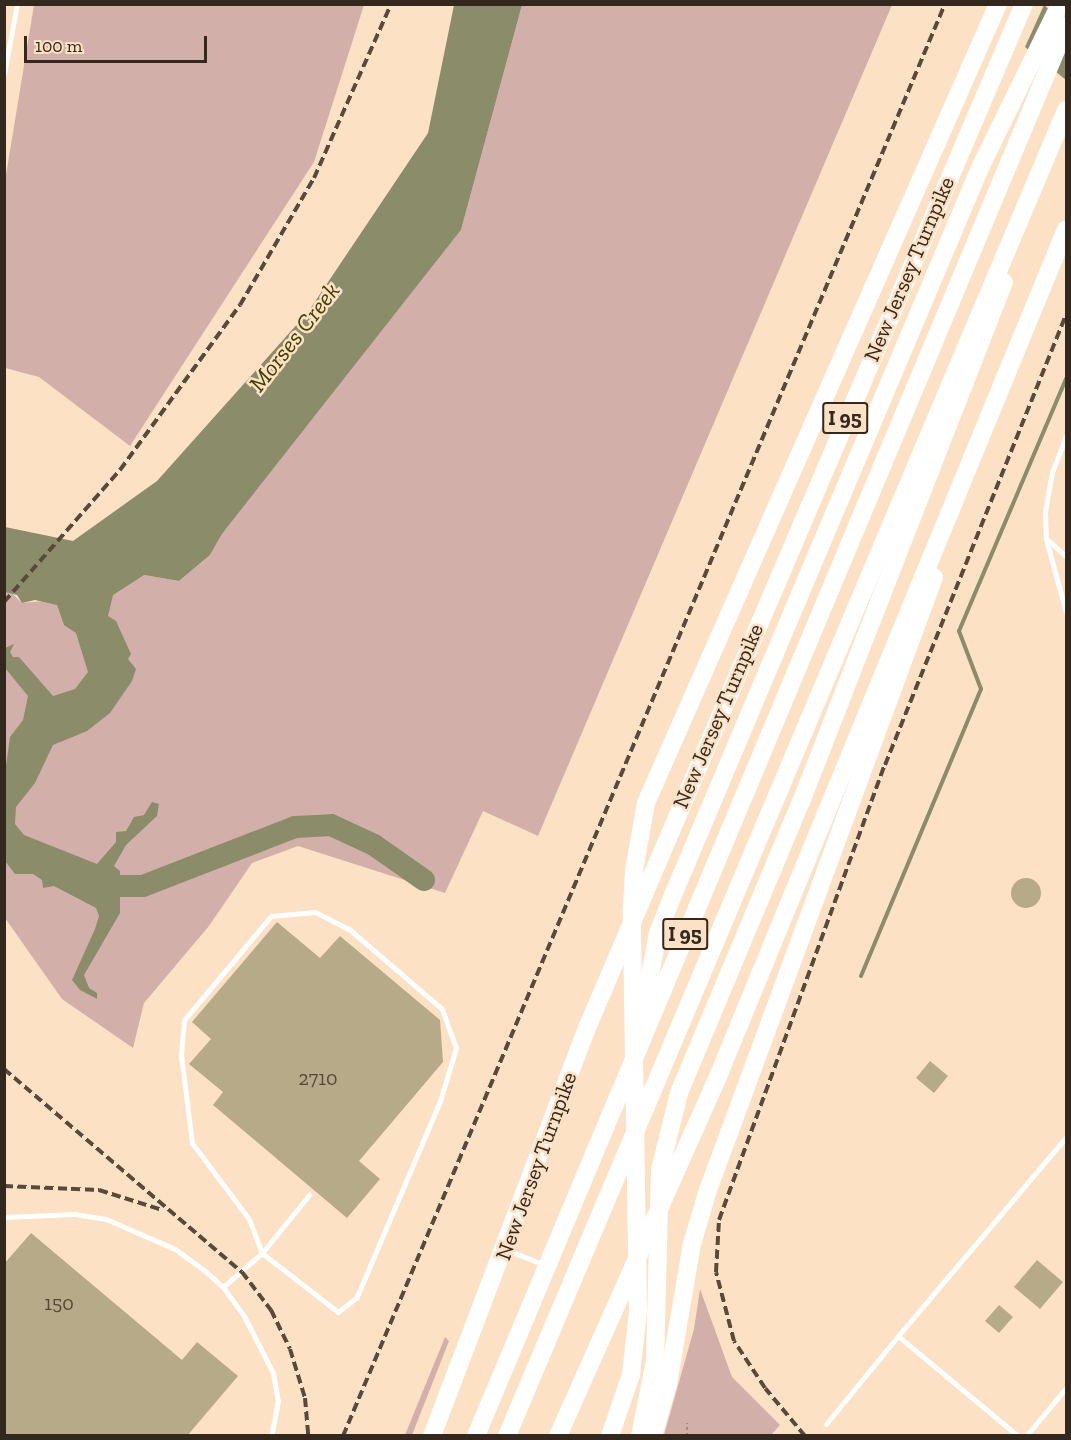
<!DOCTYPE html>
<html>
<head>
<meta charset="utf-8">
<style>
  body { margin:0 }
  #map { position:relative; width:1071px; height:1440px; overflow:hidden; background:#fde1c4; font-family:"Zilla Slab",serif }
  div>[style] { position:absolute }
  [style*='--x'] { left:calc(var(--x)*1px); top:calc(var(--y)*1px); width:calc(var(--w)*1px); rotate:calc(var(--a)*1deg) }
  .green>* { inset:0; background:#d3afa9 }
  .water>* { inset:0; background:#8b8c6a }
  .stream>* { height:4px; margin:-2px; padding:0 2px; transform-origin:2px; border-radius:2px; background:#8b8c6a }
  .river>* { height:22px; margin:-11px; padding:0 11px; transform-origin:11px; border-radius:11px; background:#8b8c6a }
  .building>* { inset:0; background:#b7aa89 }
  .round { border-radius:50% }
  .path>* { height:2px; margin-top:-1px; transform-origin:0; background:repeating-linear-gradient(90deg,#a38e7a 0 3px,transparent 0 6px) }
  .service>* { height:5px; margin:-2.5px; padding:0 2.5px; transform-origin:2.5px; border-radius:2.5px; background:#fff }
  .motorway>* { height:18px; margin:-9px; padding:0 9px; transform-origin:9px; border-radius:9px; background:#fff }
  .rail>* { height:4px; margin-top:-2px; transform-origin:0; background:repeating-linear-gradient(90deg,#584a3b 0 9px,transparent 0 13.5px) }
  span { translate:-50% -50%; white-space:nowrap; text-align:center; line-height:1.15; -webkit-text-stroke:5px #fde1c4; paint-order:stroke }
  .number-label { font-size:20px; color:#544838 }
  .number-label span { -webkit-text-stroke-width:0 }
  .shield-label span { padding:2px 4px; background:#fde1c4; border:2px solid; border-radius:4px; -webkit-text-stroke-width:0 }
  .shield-label { font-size:21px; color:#33281d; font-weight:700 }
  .street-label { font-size:22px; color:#33281d }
  .water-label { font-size:24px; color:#414000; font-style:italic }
  .frame { position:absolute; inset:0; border:6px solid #33281d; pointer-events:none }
  .scale { position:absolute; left:24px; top:36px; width:183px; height:27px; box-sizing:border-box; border:3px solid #33281d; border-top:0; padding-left:8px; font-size:18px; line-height:21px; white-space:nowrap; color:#33281d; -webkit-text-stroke:4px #fde1c4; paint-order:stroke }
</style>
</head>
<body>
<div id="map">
  <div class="green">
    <div style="clip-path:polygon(34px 5px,364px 5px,314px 162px,130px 446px,39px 377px,5px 368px,5px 181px)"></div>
    <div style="clip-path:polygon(522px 5px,892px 5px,538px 836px,483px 811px,445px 893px,298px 846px,252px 863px,209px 926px,144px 1003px,133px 1048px,62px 999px,5px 918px,4px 592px,9px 590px,22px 603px,44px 601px,144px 575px,179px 581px,210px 555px,222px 534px,461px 230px)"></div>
    <div style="clip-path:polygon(700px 1289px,732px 1377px,780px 1425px,771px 1435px,664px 1435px,694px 1329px)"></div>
    <div style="clip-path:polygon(445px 1337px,449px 1341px,412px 1435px,405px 1435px)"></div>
  </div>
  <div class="water">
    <div style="clip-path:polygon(454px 5px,522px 5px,461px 230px,222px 534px,210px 555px,179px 581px,144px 575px,113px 595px,108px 616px,116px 621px,131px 654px,128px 659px,136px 669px,132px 681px,110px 713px,87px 731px,53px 745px,35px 783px,16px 807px,15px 824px,24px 835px,97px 864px,116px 842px,116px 832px,126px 831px,134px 817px,144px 815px,152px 802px,159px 804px,157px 816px,126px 845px,114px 866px,120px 871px,120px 913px,84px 975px,89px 988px,97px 993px,97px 999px,80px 990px,72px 980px,95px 929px,99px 916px,96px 908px,54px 886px,43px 888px,42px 880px,33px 874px,15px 874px,5px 861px,5px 773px,10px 737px,23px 720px,28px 696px,5px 668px,5px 648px,14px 644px,10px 652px,13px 657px,19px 657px,53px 696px,75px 689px,88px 672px,76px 633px,64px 625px,57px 605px,35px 600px,22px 603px,17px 595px,5px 592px,5px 527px,73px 541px,157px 481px,308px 312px,428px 133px)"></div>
    <div style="clip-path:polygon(1044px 5px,1066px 25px,1066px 80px,1025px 47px)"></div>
  </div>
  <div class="stream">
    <div style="--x:861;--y:976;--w:311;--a:-67.3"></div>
    <div style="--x:981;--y:689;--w:62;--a:-110.8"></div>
    <div style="--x:959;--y:631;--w:274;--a:-67"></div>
  </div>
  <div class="river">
    <div style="--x:92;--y:882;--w:14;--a:17"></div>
    <div style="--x:105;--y:886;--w:38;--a:0"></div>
    <div style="--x:143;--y:886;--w:163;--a:-21.2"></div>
    <div style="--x:295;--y:827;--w:36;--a:-3"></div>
    <div style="--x:331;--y:825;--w:47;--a:24.9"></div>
    <div style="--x:374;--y:845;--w:61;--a:35"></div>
  </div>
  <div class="building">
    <div class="round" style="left:1011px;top:878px;width:30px;height:30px"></div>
    <div style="clip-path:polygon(277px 922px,320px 958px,340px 936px,440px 1020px,443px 1062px,359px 1161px,380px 1179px,347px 1218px,213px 1105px,223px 1092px,189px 1064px,211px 1039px,192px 1022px)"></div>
    <div style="clip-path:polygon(930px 1061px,948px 1076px,934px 1093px,916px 1078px)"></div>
    <div style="clip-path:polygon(31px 1233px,182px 1360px,197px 1342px,238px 1376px,187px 1436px,4px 1436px,4px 1264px)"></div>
    <div style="clip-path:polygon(1037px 1260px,1063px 1282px,1040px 1309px,1014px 1287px)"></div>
    <div style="clip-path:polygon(999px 1305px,1013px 1317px,999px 1333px,985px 1321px)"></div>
  </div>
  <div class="path">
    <div style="--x:687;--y:1436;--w:13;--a:-90"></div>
  </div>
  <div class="service">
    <div style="--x:4;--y:74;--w:71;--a:-79.5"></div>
    <div style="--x:1066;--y:436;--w:39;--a:111"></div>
    <div style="--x:1052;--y:472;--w:40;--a:100"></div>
    <div style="--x:1045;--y:511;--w:28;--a:88"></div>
    <div style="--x:1046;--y:539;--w:76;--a:74.7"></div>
    <div style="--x:1048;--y:540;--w:24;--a:42"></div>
    <div style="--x:315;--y:912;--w:38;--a:27"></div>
    <div style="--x:349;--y:929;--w:123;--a:40.7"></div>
    <div style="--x:442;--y:1009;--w:41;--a:70.3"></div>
    <div style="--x:456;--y:1048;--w:55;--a:106.8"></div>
    <div style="--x:440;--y:1101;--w:213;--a:113"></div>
    <div style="--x:357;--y:1297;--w:24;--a:142"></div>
    <div style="--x:338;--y:1312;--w:96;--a:-142.2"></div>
    <div style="--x:262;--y:1253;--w:36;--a:-111"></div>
    <div style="--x:249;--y:1219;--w:95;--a:-126.9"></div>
    <div style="--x:192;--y:1143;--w:89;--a:-97.1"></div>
    <div style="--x:181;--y:1055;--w:35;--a:-85"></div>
    <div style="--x:184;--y:1020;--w:136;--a:-50.1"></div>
    <div style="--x:271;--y:916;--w:44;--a:-5.2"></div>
    <div style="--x:4;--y:1217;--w:70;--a:-2.5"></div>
    <div style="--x:74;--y:1214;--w:32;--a:9"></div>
    <div style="--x:106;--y:1219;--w:75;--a:23.5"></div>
    <div style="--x:175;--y:1249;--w:37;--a:36"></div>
    <div style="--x:205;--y:1271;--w:24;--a:42"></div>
    <div style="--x:223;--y:1287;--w:36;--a:54"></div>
    <div style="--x:244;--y:1316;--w:64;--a:63"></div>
    <div style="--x:273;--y:1373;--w:28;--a:80"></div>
    <div style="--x:278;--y:1401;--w:36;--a:101"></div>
    <div style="--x:507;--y:1250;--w:41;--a:21.5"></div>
    <div style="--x:223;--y:1287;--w:52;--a:-41.1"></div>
    <div style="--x:262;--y:1253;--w:75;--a:-51"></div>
    <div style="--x:826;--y:1424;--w:114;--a:-50.7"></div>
    <div style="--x:1018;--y:1436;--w:156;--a:-140.2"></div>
    <div style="--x:898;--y:1336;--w:260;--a:-49.8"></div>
    <div style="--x:1026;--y:1436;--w:62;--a:-50.2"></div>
  </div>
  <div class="motorway">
    <div style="--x:643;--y:1012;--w:80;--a:-79.2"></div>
    <div style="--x:658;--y:933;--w:41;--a:-68.5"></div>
    <div style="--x:673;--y:895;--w:789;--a:-67.11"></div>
    <div style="--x:980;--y:168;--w:182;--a:-64"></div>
    <div style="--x:432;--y:1436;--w:436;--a:-69.2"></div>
    <div style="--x:587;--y:1028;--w:1113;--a:-66.89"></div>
    <div style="--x:476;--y:1436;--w:1528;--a:-67.28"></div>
    <div style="--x:507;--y:1436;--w:1439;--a:-67.14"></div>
    <div style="--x:558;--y:1436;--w:396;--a:-66"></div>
    <div style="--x:719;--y:1074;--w:913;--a:-67.67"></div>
    <div style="--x:610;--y:1436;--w:65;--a:-71"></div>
    <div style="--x:631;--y:1375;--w:63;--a:-83.7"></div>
    <div style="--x:638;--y:1312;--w:404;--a:-90.9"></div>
    <div style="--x:632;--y:908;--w:37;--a:-87"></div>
    <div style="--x:634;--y:871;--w:69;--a:-80"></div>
    <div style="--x:646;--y:803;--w:873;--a:-66.22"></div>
    <div style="--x:640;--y:1436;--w:76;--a:-78.7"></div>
    <div style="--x:655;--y:1361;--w:191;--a:-88.5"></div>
    <div style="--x:660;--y:1170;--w:79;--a:-76.1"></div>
    <div style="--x:679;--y:1093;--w:316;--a:-67.3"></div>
    <div style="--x:801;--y:802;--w:558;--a:-68.68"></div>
    <div style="--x:653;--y:1436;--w:54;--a:-73.9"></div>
    <div style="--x:668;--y:1384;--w:142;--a:-80.3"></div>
    <div style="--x:692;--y:1244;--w:56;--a:-73.5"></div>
    <div style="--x:708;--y:1190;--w:653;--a:-69.76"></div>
  </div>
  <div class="rail">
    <div style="--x:4;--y:602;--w:176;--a:-48.7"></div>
    <div style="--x:120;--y:470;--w:204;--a:-54"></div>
    <div style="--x:240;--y:305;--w:147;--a:-59.8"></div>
    <div style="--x:314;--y:178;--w:190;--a:-66.1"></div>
    <div style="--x:4;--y:1069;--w:313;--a:40.5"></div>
    <div style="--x:242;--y:1272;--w:48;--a:52.7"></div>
    <div style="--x:271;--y:1310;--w:43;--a:64"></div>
    <div style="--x:290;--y:1349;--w:51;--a:73"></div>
    <div style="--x:305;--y:1398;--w:38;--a:85"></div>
    <div style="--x:4;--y:1186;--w:95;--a:2.4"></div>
    <div style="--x:99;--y:1190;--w:66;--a:17.6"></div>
    <div style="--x:343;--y:1436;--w:1553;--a:-67.2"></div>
    <div style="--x:805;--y:1436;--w:62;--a:-129.8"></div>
    <div style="--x:765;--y:1388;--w:56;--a:-123.4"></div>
    <div style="--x:734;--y:1341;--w:71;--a:-104.6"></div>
    <div style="--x:716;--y:1272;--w:52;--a:-86.7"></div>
    <div style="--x:719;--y:1220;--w:484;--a:-70"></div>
    <div style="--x:885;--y:765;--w:485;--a:-68.1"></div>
  </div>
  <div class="number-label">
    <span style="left:318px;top:1078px">2710</span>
    <span style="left:59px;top:1303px">150</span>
  </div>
  <div class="shield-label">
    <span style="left:845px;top:418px">I 95</span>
    <span style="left:685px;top:934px">I 95</span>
  </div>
  <div class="street-label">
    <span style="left:909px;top:269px;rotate:-67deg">New Jersey Turnpike</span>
    <span style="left:718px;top:716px;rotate:-67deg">New Jersey Turnpike</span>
    <span style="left:536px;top:1166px;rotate:-70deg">New Jersey Turnpike</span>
  </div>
  <div class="water-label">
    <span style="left:294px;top:337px;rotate:-52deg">Morses Creek</span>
  </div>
  <div class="frame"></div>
  <div class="scale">100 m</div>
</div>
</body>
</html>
